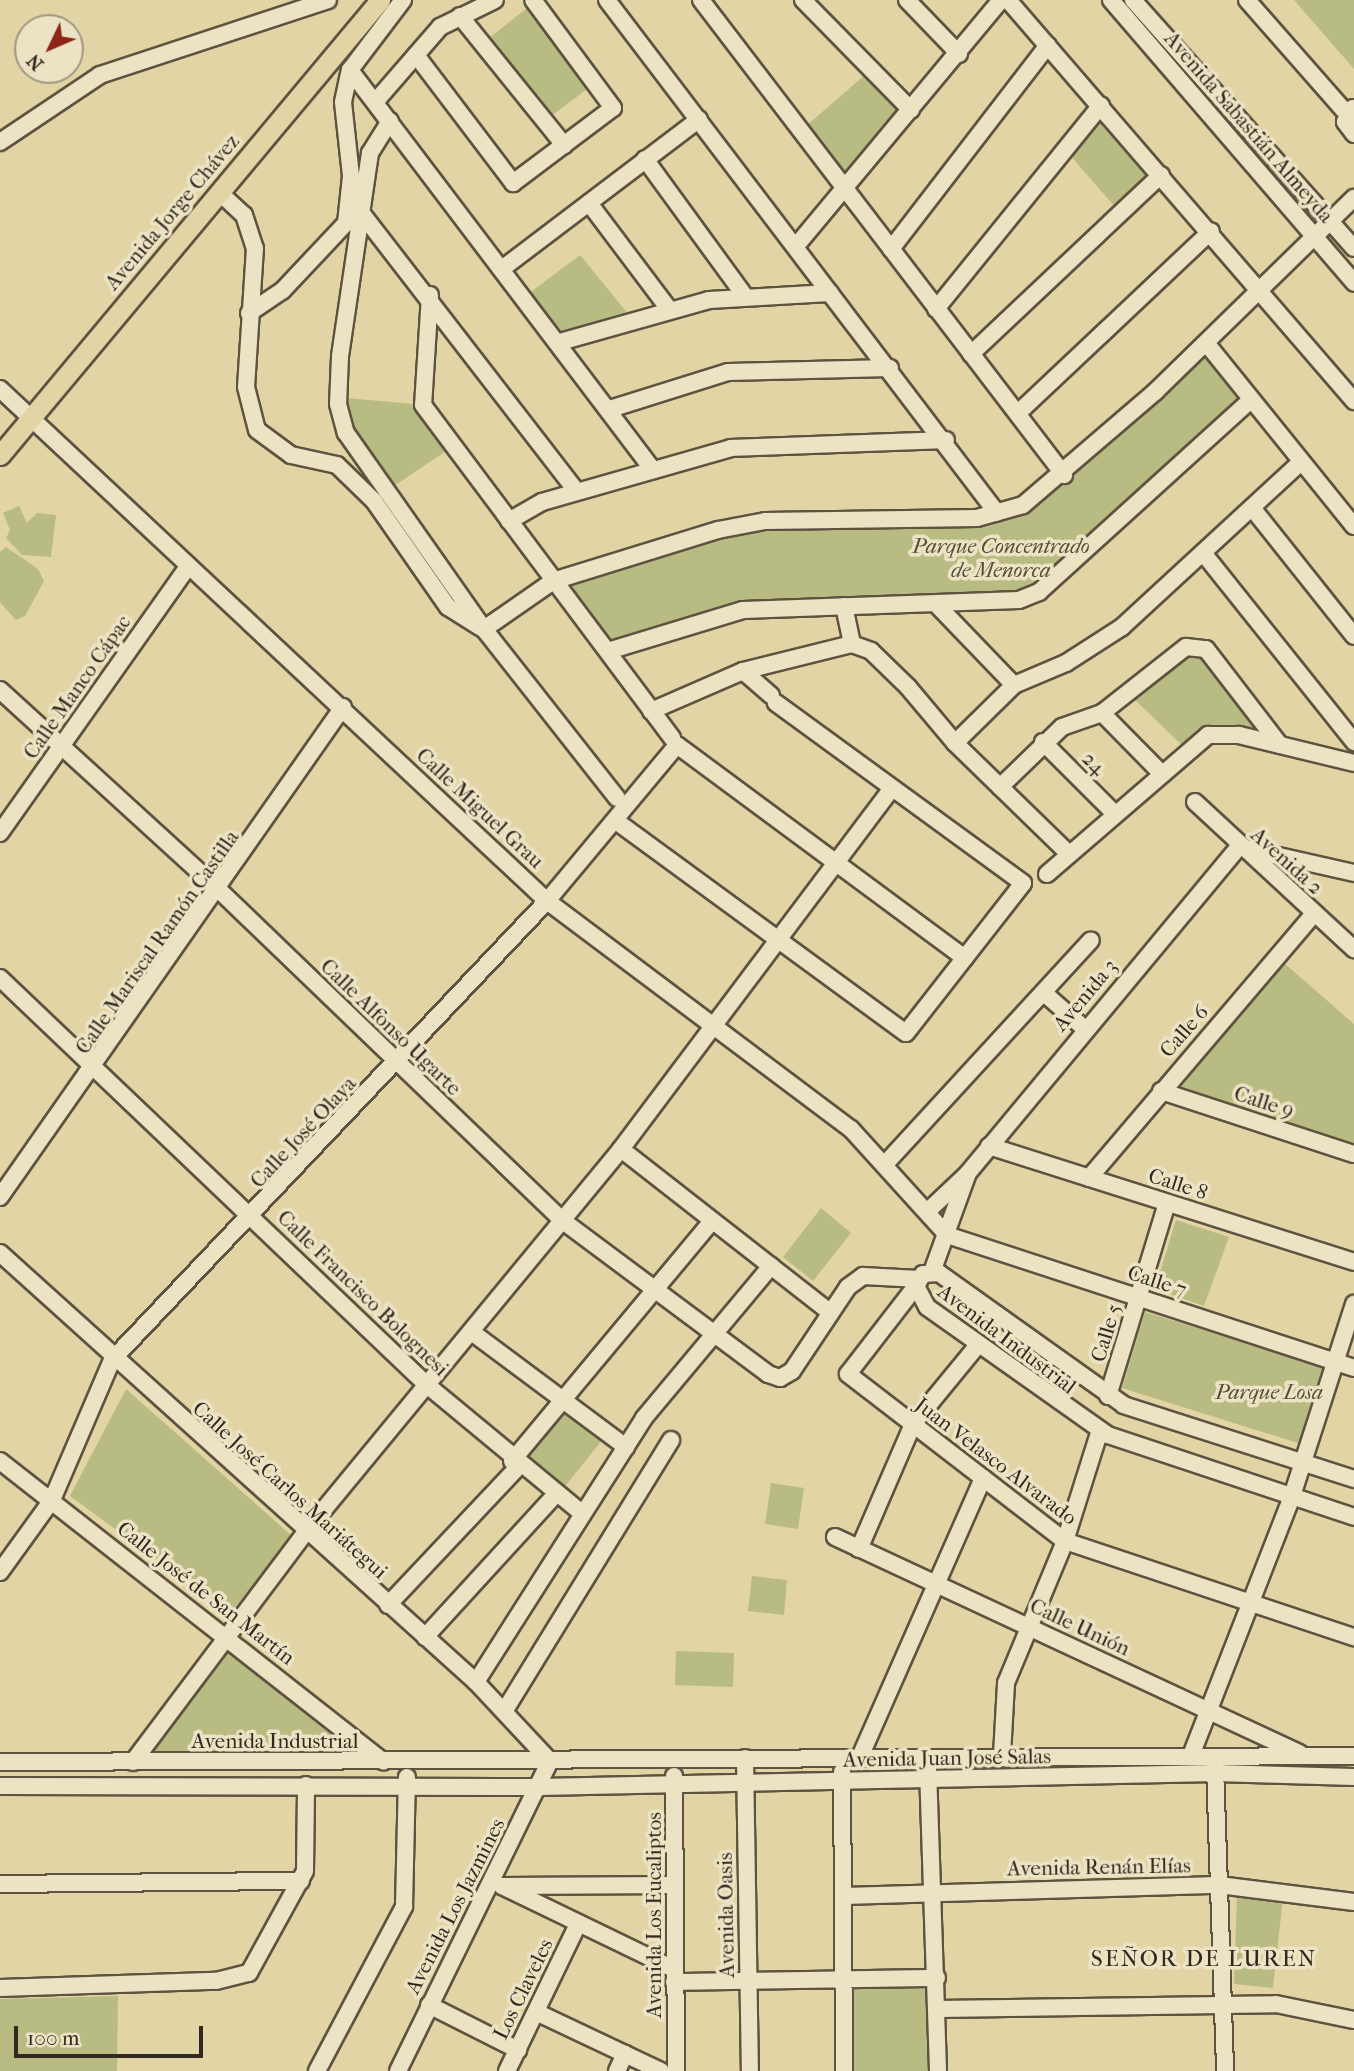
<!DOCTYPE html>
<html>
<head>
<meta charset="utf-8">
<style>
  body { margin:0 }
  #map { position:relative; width:1354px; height:2071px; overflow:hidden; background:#e2d4a4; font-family:"IM FELL French Canon",serif }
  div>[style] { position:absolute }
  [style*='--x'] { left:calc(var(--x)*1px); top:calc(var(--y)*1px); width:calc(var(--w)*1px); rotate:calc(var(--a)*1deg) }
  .green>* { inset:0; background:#b8bc82 }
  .roads { filter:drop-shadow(2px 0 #5e5340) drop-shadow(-2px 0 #5e5340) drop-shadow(0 2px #5e5340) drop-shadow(0 -2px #5e5340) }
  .minor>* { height:16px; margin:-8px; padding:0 8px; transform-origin:8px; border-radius:8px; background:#ece3c4 }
  .major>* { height:19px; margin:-9.5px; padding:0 9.5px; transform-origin:9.5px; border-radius:9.5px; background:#e2d4a4 }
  span { translate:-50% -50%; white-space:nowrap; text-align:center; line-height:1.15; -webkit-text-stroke:7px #ece3c4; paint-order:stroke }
  .street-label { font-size:21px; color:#32281f }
  .park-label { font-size:21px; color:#544d38; font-style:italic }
  .neighbourhood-label { font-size:23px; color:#32281f; letter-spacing:2px }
  .north { position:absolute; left:14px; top:14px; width:70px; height:70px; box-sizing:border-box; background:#ece3c4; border:2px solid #a29882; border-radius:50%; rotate:226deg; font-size:19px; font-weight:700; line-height:28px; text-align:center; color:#32281f }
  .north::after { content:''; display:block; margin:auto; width:24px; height:32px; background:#8f2418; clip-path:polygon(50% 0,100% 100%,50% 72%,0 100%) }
  .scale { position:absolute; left:14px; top:2026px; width:189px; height:32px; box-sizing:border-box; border:4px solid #32281f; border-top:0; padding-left:9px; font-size:21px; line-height:24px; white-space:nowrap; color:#32281f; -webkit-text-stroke:5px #ece3c4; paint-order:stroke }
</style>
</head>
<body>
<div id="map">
  <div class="green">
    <div style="clip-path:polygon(1294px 0,1354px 0,1354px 69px)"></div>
    <div style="clip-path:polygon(531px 5px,591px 86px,550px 117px,489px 38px)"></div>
    <div style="clip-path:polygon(866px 74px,901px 110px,852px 176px,843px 176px,805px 127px)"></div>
    <div style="clip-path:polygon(1101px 116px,1151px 176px,1116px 208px,1069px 154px)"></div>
    <div style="clip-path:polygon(580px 255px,629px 315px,564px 335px,528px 294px)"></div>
    <div style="clip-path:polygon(1200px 356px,1212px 357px,1241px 395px,1240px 403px,1035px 586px,1007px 596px,828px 600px,611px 645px,567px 590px,568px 584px,735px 532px,1010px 517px,1058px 487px)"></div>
    <div style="clip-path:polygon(346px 398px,414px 404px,446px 451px,394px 486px,351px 423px)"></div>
    <div style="clip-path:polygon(19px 506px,27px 523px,37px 513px,56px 515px,51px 557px,22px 555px,6px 538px,10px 530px,3px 513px)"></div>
    <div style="clip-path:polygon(6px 547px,38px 569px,44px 581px,25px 616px,16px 620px,0 602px,0 552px)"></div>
    <div style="clip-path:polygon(1192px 651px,1198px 651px,1263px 734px,1184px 747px,1135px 700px)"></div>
    <div style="clip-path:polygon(1284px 963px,1354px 1024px,1354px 1145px,1180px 1088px)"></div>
    <div style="clip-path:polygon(821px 1208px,851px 1233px,813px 1281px,783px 1257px)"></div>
    <div style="clip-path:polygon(1176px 1220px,1229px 1237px,1204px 1306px,1155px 1289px)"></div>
    <div style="clip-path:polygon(1145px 1312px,1325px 1367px,1301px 1444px,1122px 1388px)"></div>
    <div style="clip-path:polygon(126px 1389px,292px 1536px,230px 1613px,70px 1496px)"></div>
    <div style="clip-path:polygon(563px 1408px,603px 1439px,562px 1490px,520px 1459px)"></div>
    <div style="clip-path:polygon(771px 1483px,804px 1488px,798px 1529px,765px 1524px)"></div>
    <div style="clip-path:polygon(752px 1576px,787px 1580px,784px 1615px,748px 1611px)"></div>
    <div style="clip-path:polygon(228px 1645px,355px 1751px,145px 1753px)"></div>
    <div style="clip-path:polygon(676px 1651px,734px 1653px,733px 1687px,675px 1685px)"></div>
    <div style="clip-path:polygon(1237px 1896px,1283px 1898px,1273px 1988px,1234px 1984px)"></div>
    <div style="clip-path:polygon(851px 1983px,929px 1983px,930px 2071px,852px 2071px)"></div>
    <div style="clip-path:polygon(118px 1996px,117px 2071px,0 2071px,0 1999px)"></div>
  </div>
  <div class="roads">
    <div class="minor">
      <div style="--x:607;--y:0;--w:644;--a:52.76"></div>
      <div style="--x:701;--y:0;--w:598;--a:52.61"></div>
      <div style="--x:803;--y:0;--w:154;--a:45.5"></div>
      <div style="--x:907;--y:0;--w:75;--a:46.1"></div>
      <div style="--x:1008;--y:0;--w:530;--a:49.21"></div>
      <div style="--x:1111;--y:0;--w:373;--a:49.3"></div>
      <div style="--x:1133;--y:0;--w:332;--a:48.3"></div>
      <div style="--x:1247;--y:0;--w:152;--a:48.7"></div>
      <div style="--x:460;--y:16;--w:166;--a:51.1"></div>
      <div style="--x:416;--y:55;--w:161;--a:52.8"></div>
      <div style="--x:513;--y:183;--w:125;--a:-36.9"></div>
      <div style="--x:613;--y:108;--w:134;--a:-126.5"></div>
      <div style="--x:350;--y:70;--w:502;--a:52.86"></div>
      <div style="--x:376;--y:101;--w:98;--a:-49.1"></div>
      <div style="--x:440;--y:27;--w:61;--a:-26.1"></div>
      <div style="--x:1353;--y:108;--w:16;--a:120"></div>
      <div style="--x:1345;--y:122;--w:15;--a:53"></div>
      <div style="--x:390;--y:121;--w:38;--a:122"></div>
      <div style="--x:370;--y:153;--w:206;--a:98.4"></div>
      <div style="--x:340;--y:357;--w:47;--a:92.4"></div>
      <div style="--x:338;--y:404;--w:30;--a:75"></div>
      <div style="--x:346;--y:433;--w:240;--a:54.9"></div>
      <div style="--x:484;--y:629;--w:215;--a:51.8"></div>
      <div style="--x:0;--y:142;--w:120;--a:-33.8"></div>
      <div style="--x:100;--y:75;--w:240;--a:-18.2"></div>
      <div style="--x:645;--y:159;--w:170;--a:53.9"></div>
      <div style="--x:219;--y:192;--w:34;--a:43"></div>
      <div style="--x:244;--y:215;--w:35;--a:72"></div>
      <div style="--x:255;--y:248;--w:139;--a:93.7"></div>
      <div style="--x:246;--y:387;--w:44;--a:75.7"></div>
      <div style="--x:257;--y:430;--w:42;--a:36.3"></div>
      <div style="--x:291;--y:455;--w:47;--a:12.3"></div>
      <div style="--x:337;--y:465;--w:52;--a:44.2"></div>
      <div style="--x:374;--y:501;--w:129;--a:55.1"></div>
      <div style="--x:448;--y:607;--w:38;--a:32"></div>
      <div style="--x:589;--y:203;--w:133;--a:53"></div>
      <div style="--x:363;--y:215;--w:349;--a:52.3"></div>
      <div style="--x:796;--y:246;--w:320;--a:-50.2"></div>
      <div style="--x:891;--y:249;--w:257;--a:-52.4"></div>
      <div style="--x:503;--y:268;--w:246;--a:-37.2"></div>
      <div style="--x:430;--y:295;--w:110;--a:93.6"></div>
      <div style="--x:423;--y:405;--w:416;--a:53.2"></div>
      <div style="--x:936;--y:309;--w:262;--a:-51"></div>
      <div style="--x:249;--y:313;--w:40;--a:-34"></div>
      <div style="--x:282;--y:291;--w:93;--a:-46.7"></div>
      <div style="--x:346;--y:223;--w:47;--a:-83.9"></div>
      <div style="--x:351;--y:176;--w:74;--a:-96.2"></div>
      <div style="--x:343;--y:102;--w:33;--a:-78"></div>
      <div style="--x:350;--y:70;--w:88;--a:-52.9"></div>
      <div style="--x:560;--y:342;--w:155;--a:-15.7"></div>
      <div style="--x:709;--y:300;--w:121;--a:-3.3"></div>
      <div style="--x:1207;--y:344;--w:234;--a:51.1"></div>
      <div style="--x:971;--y:354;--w:261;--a:-43.3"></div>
      <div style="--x:0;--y:389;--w:749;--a:43.11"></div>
      <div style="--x:547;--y:901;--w:380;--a:36.9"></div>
      <div style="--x:851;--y:1129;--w:143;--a:47.8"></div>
      <div style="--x:610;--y:409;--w:124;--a:-17.4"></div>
      <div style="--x:728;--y:372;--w:162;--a:-1.4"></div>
      <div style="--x:1018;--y:413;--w:265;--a:-43.3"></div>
      <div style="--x:1253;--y:509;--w:162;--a:51.5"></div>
      <div style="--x:509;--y:521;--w:38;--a:-30"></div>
      <div style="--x:542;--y:502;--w:197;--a:-15.9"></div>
      <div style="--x:731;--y:448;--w:215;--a:-2.1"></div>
      <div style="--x:1204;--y:554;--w:241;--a:51.4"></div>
      <div style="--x:936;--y:604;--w:112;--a:46.1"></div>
      <div style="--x:844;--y:606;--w:39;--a:78"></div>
      <div style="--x:484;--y:629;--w:84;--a:-34.8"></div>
      <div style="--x:553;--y:581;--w:173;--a:-17.2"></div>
      <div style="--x:718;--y:530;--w:48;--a:-10.8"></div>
      <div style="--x:765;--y:521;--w:212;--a:-0.8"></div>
      <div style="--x:977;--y:518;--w:48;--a:-15.8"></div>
      <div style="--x:1023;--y:505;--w:174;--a:-40.6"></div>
      <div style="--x:1155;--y:392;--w:278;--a:-44.3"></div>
      <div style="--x:608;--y:651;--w:141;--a:-16.9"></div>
      <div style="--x:743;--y:610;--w:276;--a:-2.1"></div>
      <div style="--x:1019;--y:600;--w:22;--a:-22"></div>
      <div style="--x:1039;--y:592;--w:285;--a:-42.2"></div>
      <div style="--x:743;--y:671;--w:37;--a:41"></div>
      <div style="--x:0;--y:690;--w:297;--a:42.4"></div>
      <div style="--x:219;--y:890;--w:477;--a:43.9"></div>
      <div style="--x:563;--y:1221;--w:256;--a:36.7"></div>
      <div style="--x:768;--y:1374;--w:13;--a:18"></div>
      <div style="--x:780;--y:1378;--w:14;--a:-30"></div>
      <div style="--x:792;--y:1371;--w:101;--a:-56.3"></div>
      <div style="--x:848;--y:1287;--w:19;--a:-36"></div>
      <div style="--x:863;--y:1276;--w:56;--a:3.1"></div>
      <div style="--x:651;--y:711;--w:100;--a:-23.5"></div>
      <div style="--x:743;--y:671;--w:112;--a:-13.9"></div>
      <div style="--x:852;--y:644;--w:20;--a:20"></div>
      <div style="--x:871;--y:651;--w:52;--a:44.2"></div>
      <div style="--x:908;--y:687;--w:73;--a:50"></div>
      <div style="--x:955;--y:743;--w:158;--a:44.2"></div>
      <div style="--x:1102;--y:713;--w:83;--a:45.5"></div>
      <div style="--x:1043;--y:742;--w:102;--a:45"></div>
      <div style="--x:955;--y:743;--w:83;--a:-44.5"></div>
      <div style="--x:1014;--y:685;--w:56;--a:-22.9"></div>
      <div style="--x:1066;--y:663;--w:67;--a:-32.7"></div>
      <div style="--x:1122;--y:627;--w:243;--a:-42.7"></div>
      <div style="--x:1000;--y:787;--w:86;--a:-44.1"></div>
      <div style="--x:1062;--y:727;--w:42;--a:-19.3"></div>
      <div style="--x:1102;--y:713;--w:107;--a:-38.2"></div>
      <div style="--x:1186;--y:647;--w:20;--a:6"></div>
      <div style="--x:1206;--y:649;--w:121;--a:52.4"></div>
      <div style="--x:1195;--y:802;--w:217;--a:42.8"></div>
      <div style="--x:616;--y:821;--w:359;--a:36.2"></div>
      <div style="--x:906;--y:1033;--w:190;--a:-52"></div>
      <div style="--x:1023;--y:883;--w:306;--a:-143.9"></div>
      <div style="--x:0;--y:833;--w:327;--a:-54.8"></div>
      <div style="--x:1047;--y:874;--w:213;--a:-40.8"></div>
      <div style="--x:1208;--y:735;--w:31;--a:0"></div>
      <div style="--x:1239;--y:735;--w:118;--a:13.7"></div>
      <div style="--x:0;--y:978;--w:590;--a:43.63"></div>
      <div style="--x:427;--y:1385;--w:201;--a:39.6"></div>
      <div style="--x:1044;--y:993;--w:53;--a:41.2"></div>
      <div style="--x:1161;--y:1091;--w:203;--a:18.1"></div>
      <div style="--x:989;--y:1146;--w:383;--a:17.6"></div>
      <div style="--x:621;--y:1149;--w:266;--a:38"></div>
      <div style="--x:887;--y:1162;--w:301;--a:-47.4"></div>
      <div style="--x:1089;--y:1178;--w:347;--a:-49.6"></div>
      <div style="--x:0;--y:1197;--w:598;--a:-55.01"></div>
      <div style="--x:929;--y:1210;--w:51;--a:-43.4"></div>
      <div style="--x:947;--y:1235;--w:428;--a:18.1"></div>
      <div style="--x:0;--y:1253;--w:641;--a:42.03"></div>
      <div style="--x:476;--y:1682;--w:108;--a:46.9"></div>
      <div style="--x:932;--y:1272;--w:105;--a:-70"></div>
      <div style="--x:968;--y:1173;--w:424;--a:-50.3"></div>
      <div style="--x:1239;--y:847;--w:118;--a:12.7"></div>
      <div style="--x:916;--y:1286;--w:111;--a:127.7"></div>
      <div style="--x:848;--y:1374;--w:274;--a:37.6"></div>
      <div style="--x:1065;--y:1541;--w:305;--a:18.4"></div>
      <div style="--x:473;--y:1333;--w:191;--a:36.7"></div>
      <div style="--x:1108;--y:1396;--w:202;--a:-73"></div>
      <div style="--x:0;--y:1461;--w:487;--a:38.1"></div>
      <div style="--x:512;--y:1461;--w:312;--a:-50.2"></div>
      <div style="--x:1354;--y:1479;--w:242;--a:-162.2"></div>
      <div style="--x:1124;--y:1405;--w:227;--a:-144.5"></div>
      <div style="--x:939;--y:1273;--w:16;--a:176"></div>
      <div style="--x:923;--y:1274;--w:14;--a:120"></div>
      <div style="--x:916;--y:1286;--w:24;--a:62"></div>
      <div style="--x:927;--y:1307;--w:222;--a:35.3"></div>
      <div style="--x:1108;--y:1435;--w:259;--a:18.4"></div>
      <div style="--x:835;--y:1537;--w:512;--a:24.96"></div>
      <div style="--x:859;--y:1549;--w:136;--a:-66.6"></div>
      <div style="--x:913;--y:1424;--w:102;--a:-50.6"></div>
      <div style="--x:0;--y:1572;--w:89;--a:-54.2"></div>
      <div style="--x:52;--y:1500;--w:152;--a:-66.8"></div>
      <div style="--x:112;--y:1360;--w:632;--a:-46.54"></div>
      <div style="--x:547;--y:901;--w:203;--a:-50.2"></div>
      <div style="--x:677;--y:745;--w:358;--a:36.5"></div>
      <div style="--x:388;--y:1605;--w:190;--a:-46.7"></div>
      <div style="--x:425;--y:1637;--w:194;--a:-47.5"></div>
      <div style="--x:476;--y:1682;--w:313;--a:-57.5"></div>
      <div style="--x:644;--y:1418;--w:198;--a:-50.1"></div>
      <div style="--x:505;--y:1710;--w:317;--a:-58.4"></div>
      <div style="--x:1192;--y:1753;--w:276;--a:-68.7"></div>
      <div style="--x:1292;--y:1496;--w:202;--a:-72.1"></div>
      <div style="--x:1002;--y:1755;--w:72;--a:-86.8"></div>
      <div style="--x:1006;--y:1683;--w:154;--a:-67.4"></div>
      <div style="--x:1065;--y:1541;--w:116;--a:-72.5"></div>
      <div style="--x:860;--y:1757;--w:305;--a:-66.2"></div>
      <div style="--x:745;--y:1758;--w:313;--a:89.1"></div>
      <div style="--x:0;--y:1762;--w:1354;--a:-0.25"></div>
      <div style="--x:133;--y:1762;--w:290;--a:-53.1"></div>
      <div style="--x:307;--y:1530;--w:494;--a:-50.5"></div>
      <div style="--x:621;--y:1149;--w:451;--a:-53.1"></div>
      <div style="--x:1215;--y:1766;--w:305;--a:88.1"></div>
      <div style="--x:928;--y:1769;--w:302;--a:88.1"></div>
      <div style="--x:842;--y:1772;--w:299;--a:89.6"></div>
      <div style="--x:674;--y:1776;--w:295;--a:89.6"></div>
      <div style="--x:0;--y:1786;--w:541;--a:0.11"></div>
      <div style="--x:539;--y:1787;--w:676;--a:-1.19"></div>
      <div style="--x:1215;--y:1773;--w:139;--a:1.6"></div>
      <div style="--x:0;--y:1884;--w:301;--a:-0.6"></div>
      <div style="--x:502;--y:1886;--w:191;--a:25.8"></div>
      <div style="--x:502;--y:1886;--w:173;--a:-0.3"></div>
      <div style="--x:844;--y:1896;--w:375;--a:-1.7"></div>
      <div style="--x:1219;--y:1885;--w:136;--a:7.2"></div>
      <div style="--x:674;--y:1982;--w:263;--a:-0.9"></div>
      <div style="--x:0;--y:1988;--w:216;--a:-1.9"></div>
      <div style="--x:216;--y:1981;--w:34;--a:-14"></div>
      <div style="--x:249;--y:1973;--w:116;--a:-61.2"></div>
      <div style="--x:305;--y:1871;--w:86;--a:-89.3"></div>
      <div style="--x:429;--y:2005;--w:100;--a:26.8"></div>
      <div style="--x:938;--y:2009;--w:338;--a:-0.8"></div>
      <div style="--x:1276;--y:2004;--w:80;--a:11.6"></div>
      <div style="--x:536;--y:2012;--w:138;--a:25.3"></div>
      <div style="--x:317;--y:2071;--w:186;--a:-62.1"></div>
      <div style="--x:404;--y:1907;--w:130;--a:-88.7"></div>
      <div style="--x:398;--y:2071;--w:345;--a:-63.9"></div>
      <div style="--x:507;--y:2071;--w:161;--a:-64.2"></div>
      <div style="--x:617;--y:2071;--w:19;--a:-65"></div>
    </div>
    <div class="major">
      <div style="--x:0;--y:455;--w:593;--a:-50.13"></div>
    </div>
  </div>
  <div class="street-label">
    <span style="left:1249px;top:127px;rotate:49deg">Avenida Sabastián Almeyda</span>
    <span style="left:172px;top:212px;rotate:-50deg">Avenida Jorge Chávez</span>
    <span style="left:77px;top:687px;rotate:-55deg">Calle Manco Cápac</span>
    <span style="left:1094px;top:763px;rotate:45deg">24</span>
    <span style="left:480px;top:808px;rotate:43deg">Calle Miguel Grau</span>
    <span style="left:1287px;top:861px;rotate:42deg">Avenida 2</span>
    <span style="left:157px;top:942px;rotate:-55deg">Calle Mariscal Ramón Castilla</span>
    <span style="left:1085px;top:995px;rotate:-50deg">Avenida 3</span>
    <span style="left:391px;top:1027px;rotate:44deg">Calle Alfonso Ugarte</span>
    <span style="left:1184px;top:1031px;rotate:-49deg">Calle 6</span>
    <span style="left:1264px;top:1102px;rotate:18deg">Calle 9</span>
    <span style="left:303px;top:1132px;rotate:-47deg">Calle José Olaya</span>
    <span style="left:1178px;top:1184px;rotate:18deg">Calle 8</span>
    <span style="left:1157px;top:1281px;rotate:18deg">Calle 7</span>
    <span style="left:363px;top:1293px;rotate:44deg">Calle Francisco Bolognesi</span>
    <span style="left:1106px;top:1333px;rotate:-73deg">Calle 5</span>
    <span style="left:1007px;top:1339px;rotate:37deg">Avenida Industrial</span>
    <span style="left:996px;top:1461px;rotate:37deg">Juan Velasco Alvarado</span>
    <span style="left:290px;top:1490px;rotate:42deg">Calle José Carlos Mariátegui</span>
    <span style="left:206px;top:1593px;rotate:38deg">Calle José de San Martín</span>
    <span style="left:1080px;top:1627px;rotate:25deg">Calle Unión</span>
    <span style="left:275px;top:1741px">Avenida Industrial</span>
    <span style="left:947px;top:1758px;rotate:-1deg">Avenida Juan José Salas</span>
    <span style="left:1099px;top:1867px;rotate:-1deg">Avenida Renán Elías</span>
    <span style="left:455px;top:1906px;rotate:-63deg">Avenida Los Jazmines</span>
    <span style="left:654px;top:1915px;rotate:-90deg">Avenida Los Eucaliptos</span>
    <span style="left:726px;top:1915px;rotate:-91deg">Avenida Oasis</span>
    <span style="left:523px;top:1989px;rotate:-64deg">Los Claveles</span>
  </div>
  <div class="park-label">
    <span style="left:1001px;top:558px">Parque Concentrado<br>de Menorca</span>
    <span style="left:1269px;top:1392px">Parque Losa</span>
  </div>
  <div class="neighbourhood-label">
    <span style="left:1204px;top:1959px">SEÑOR DE LUREN</span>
  </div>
  <div class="north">N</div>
  <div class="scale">100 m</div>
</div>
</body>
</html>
